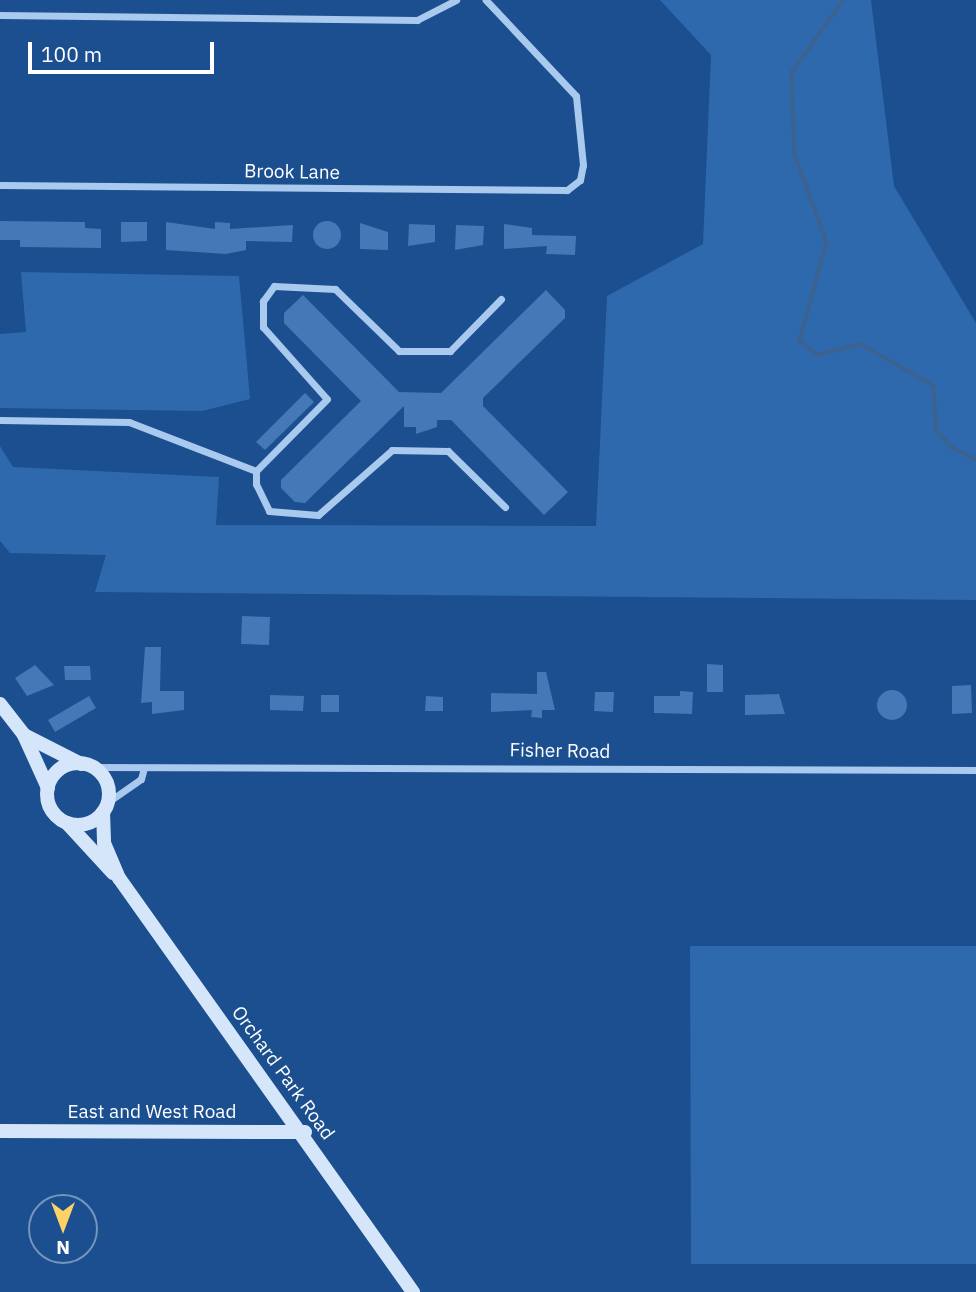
<!DOCTYPE html>
<html>
<head>
<meta charset="utf-8">
<style>
  body { margin:0 }
  #map { position:relative; width:976px; height:1292px; overflow:hidden; background:#1b4f8f; font-family:"IBM Plex Sans",sans-serif }
  div>[style] { position:absolute }
  [style*='--x'] { left:calc(var(--x)*1px); top:calc(var(--y)*1px); width:calc(var(--w)*1px); rotate:calc(var(--a)*1deg) }
  .green>* { inset:0; background:#2e69ad }
  .stream>* { height:3.5px; margin:-1.75px; padding:0 1.75px; transform-origin:1.75px; border-radius:1.75px; background:#3c6290 }
  .building>* { inset:0; background:#4478b7 }
  .round { border-radius:50% }
  .street>* { height:7px; margin:-3.5px; padding:0 3.5px; transform-origin:3.5px; border-radius:3.5px; background:#a9c9ee }
  .secondary>* { height:14px; margin:-7px; padding:0 7px; transform-origin:7px; border-radius:7px; background:#d6e6fa }
  .secondary>.ring { margin:-7px; padding:0; box-sizing:content-box; background:none; border:14px solid #d6e6fa; border-radius:50% }
  span { translate:-50% -50%; white-space:nowrap; text-align:center; line-height:1.15; -webkit-text-stroke:6px #1b4f8f; paint-order:stroke }
  .street-label { font-size:19px; color:#fff }
  .north { position:absolute; left:28px; top:1194px; width:70px; height:70px; box-sizing:border-box; background:#1b4f8f; border:2px solid #7695bc; border-radius:50%; rotate:180deg; font-size:19px; font-weight:700; line-height:28px; text-align:center; color:#fff }
  .north::after { content:''; display:block; margin:auto; width:24px; height:32px; background:#ffd166; clip-path:polygon(50% 0,100% 100%,50% 72%,0 100%) }
  .scale { position:absolute; left:28px; top:42px; width:186px; height:32px; box-sizing:border-box; border:4px solid #fff; border-top:0; padding-left:9px; font-size:21px; line-height:24px; white-space:nowrap; color:#fff; -webkit-text-stroke:5px #1b4f8f; paint-order:stroke }
</style>
</head>
<body>
<div id="map">
  <div class="green">
    <div style="clip-path:polygon(660px 0,871px 0,894px 186px,976px 323px,976px 600px,95px 592px,106px 555px,10px 553px,0 541px,0 446px,13px 467px,219px 477px,216px 525px,596px 526px,607px 296px,703px 244px,711px 55px)"></div>
    <div style="clip-path:polygon(21px 272px,239px 276px,250px 399px,202px 411px,0 408px,0 334px,26px 332px)"></div>
    <div style="clip-path:polygon(690px 946px,976px 946px,976px 1264px,691px 1264px)"></div>
  </div>
  <div class="stream">
    <div style="--x:844;--y:0;--w:90;--a:125.5"></div>
    <div style="--x:792;--y:73;--w:82;--a:87.9"></div>
    <div style="--x:795;--y:155;--w:93;--a:69.8"></div>
    <div style="--x:827;--y:242;--w:103;--a:105.3"></div>
    <div style="--x:800;--y:341;--w:23;--a:38"></div>
    <div style="--x:818;--y:355;--w:44;--a:-14.3"></div>
    <div style="--x:861;--y:344;--w:84;--a:29.9"></div>
    <div style="--x:934;--y:386;--w:44;--a:87.4"></div>
    <div style="--x:936;--y:430;--w:25;--a:47"></div>
    <div style="--x:953;--y:448;--w:25;--a:26"></div>
  </div>
  <div class="building">
    <div style="clip-path:polygon(0 221px,85px 222px,85px 228px,101px 229px,101px 248px,20px 247px,20px 240px,0 240px)"></div>
    <div class="round" style="left:313px;top:221px;width:28px;height:28px"></div>
    <div style="clip-path:polygon(121px 222px,147px 222px,147px 241px,121px 242px)"></div>
    <div style="clip-path:polygon(166px 222px,215px 229px,215px 222px,230px 223px,230px 229px,293px 225px,292px 242px,246px 241px,246px 250px,226px 254px,166px 250px)"></div>
    <div style="clip-path:polygon(360px 223px,388px 232px,388px 250px,360px 249px)"></div>
    <div style="clip-path:polygon(409px 224px,435px 225px,435px 242px,408px 246px)"></div>
    <div style="clip-path:polygon(504px 224px,532px 228px,532px 235px,576px 236px,575px 255px,546px 254px,547px 246px,504px 249px)"></div>
    <div style="clip-path:polygon(456px 225px,484px 226px,483px 245px,455px 250px)"></div>
    <div style="clip-path:polygon(546px 290px,565px 310px,565px 318px,483px 398px,483px 406px,568px 492px,544px 515px,451px 420px,437px 420px,437px 427px,416px 434px,416px 427px,404px 427px,404px 406px,305px 503px,295px 502px,281px 488px,281px 480px,361px 401px,284px 323px,284px 313px,303px 295px,399px 392px,441px 393px)"></div>
    <div style="clip-path:polygon(305px 393px,314px 402px,265px 450px,256px 442px)"></div>
    <div style="clip-path:polygon(242px 616px,270px 617px,269px 645px,241px 644px)"></div>
    <div style="clip-path:polygon(145px 647px,161px 647px,160px 691px,184px 691px,184px 710px,152px 714px,152px 702px,141px 703px)"></div>
    <div style="clip-path:polygon(707px 664px,723px 665px,723px 692px,707px 692px)"></div>
    <div style="clip-path:polygon(35px 665px,54px 685px,27px 696px,15px 678px)"></div>
    <div style="clip-path:polygon(64px 666px,90px 666px,91px 680px,65px 680px)"></div>
    <div style="clip-path:polygon(537px 672px,546px 672px,555px 710px,542px 710px,542px 718px,531px 717px,532px 710px,491px 712px,491px 693px,537px 694px)"></div>
    <div style="clip-path:polygon(971px 685px,972px 713px,952px 714px,952px 686px)"></div>
    <div class="round" style="left:877px;top:690px;width:30px;height:30px"></div>
    <div style="clip-path:polygon(680px 691px,693px 692px,692px 714px,654px 713px,654px 696px,680px 696px)"></div>
    <div style="clip-path:polygon(595px 692px,614px 692px,613px 712px,594px 711px)"></div>
    <div style="clip-path:polygon(779px 694px,785px 714px,745px 715px,745px 695px)"></div>
    <div style="clip-path:polygon(270px 695px,304px 696px,303px 711px,270px 710px)"></div>
    <div style="clip-path:polygon(321px 695px,339px 695px,339px 712px,321px 712px)"></div>
    <div style="clip-path:polygon(89px 696px,96px 708px,55px 732px,48px 720px)"></div>
    <div style="clip-path:polygon(426px 696px,443px 697px,443px 711px,425px 711px)"></div>
  </div>
  <div class="street">
    <div style="--x:0;--y:15;--w:417;--a:0.7"></div>
    <div style="--x:417;--y:20;--w:44;--a:-27.1"></div>
    <div style="--x:0;--y:185;--w:567;--a:0.51"></div>
    <div style="--x:567;--y:190;--w:16;--a:-38"></div>
    <div style="--x:580;--y:180;--w:15;--a:-79"></div>
    <div style="--x:583;--y:165;--w:69;--a:-95.8"></div>
    <div style="--x:576;--y:96;--w:132;--a:-133.2"></div>
    <div style="--x:501;--y:299;--w:73;--a:134.4"></div>
    <div style="--x:450;--y:351;--w:51;--a:180"></div>
    <div style="--x:399;--y:351;--w:89;--a:-135.9"></div>
    <div style="--x:335;--y:289;--w:61;--a:-177.2"></div>
    <div style="--x:274;--y:286;--w:19;--a:126"></div>
    <div style="--x:263;--y:301;--w:26;--a:90"></div>
    <div style="--x:263;--y:327;--w:96;--a:48.4"></div>
    <div style="--x:327;--y:399;--w:101;--a:134.6"></div>
    <div style="--x:256;--y:471;--w:13;--a:90"></div>
    <div style="--x:256;--y:484;--w:30;--a:64"></div>
    <div style="--x:269;--y:511;--w:49;--a:4.7"></div>
    <div style="--x:318;--y:515;--w:98;--a:-41.3"></div>
    <div style="--x:392;--y:450;--w:56;--a:1"></div>
    <div style="--x:448;--y:451;--w:80;--a:44.5"></div>
    <div style="--x:0;--y:420;--w:129;--a:0.9"></div>
    <div style="--x:129;--y:422;--w:136;--a:21.1"></div>
    <div style="--x:92;--y:767;--w:884;--a:0.19"></div>
    <div style="--x:108;--y:802;--w:40;--a:-34.9"></div>
    <div style="--x:141;--y:779;--w:11;--a:-75"></div>
  </div>
  <div class="secondary">
    <div style="--x:0;--y:704;--w:39;--a:52"></div>
    <div style="--x:24;--y:735;--w:58;--a:65.6"></div>
    <div style="--x:24;--y:735;--w:64;--a:27"></div>
    <div class="ring" style="left:47px;top:763px;width:48px;height:48px"></div>
    <div style="--x:103;--y:812;--w:31;--a:88"></div>
    <div style="--x:104;--y:843;--w:38;--a:67"></div>
    <div style="--x:119;--y:878;--w:508;--a:54.62"></div>
    <div style="--x:67;--y:823;--w:68;--a:47.4"></div>
    <div style="--x:0;--y:1131;--w:305;--a:0.2"></div>
  </div>
  <div class="street-label">
    <span style="left:292px;top:172px;rotate:1deg">Brook Lane</span>
    <span style="left:560px;top:751px;rotate:1deg">Fisher Road</span>
    <span style="left:283px;top:1073px;rotate:54deg">Orchard Park Road</span>
    <span style="left:152px;top:1112px">East and West Road</span>
  </div>
  <div class="north">N</div>
  <div class="scale">100 m</div>
</div>
</body>
</html>
